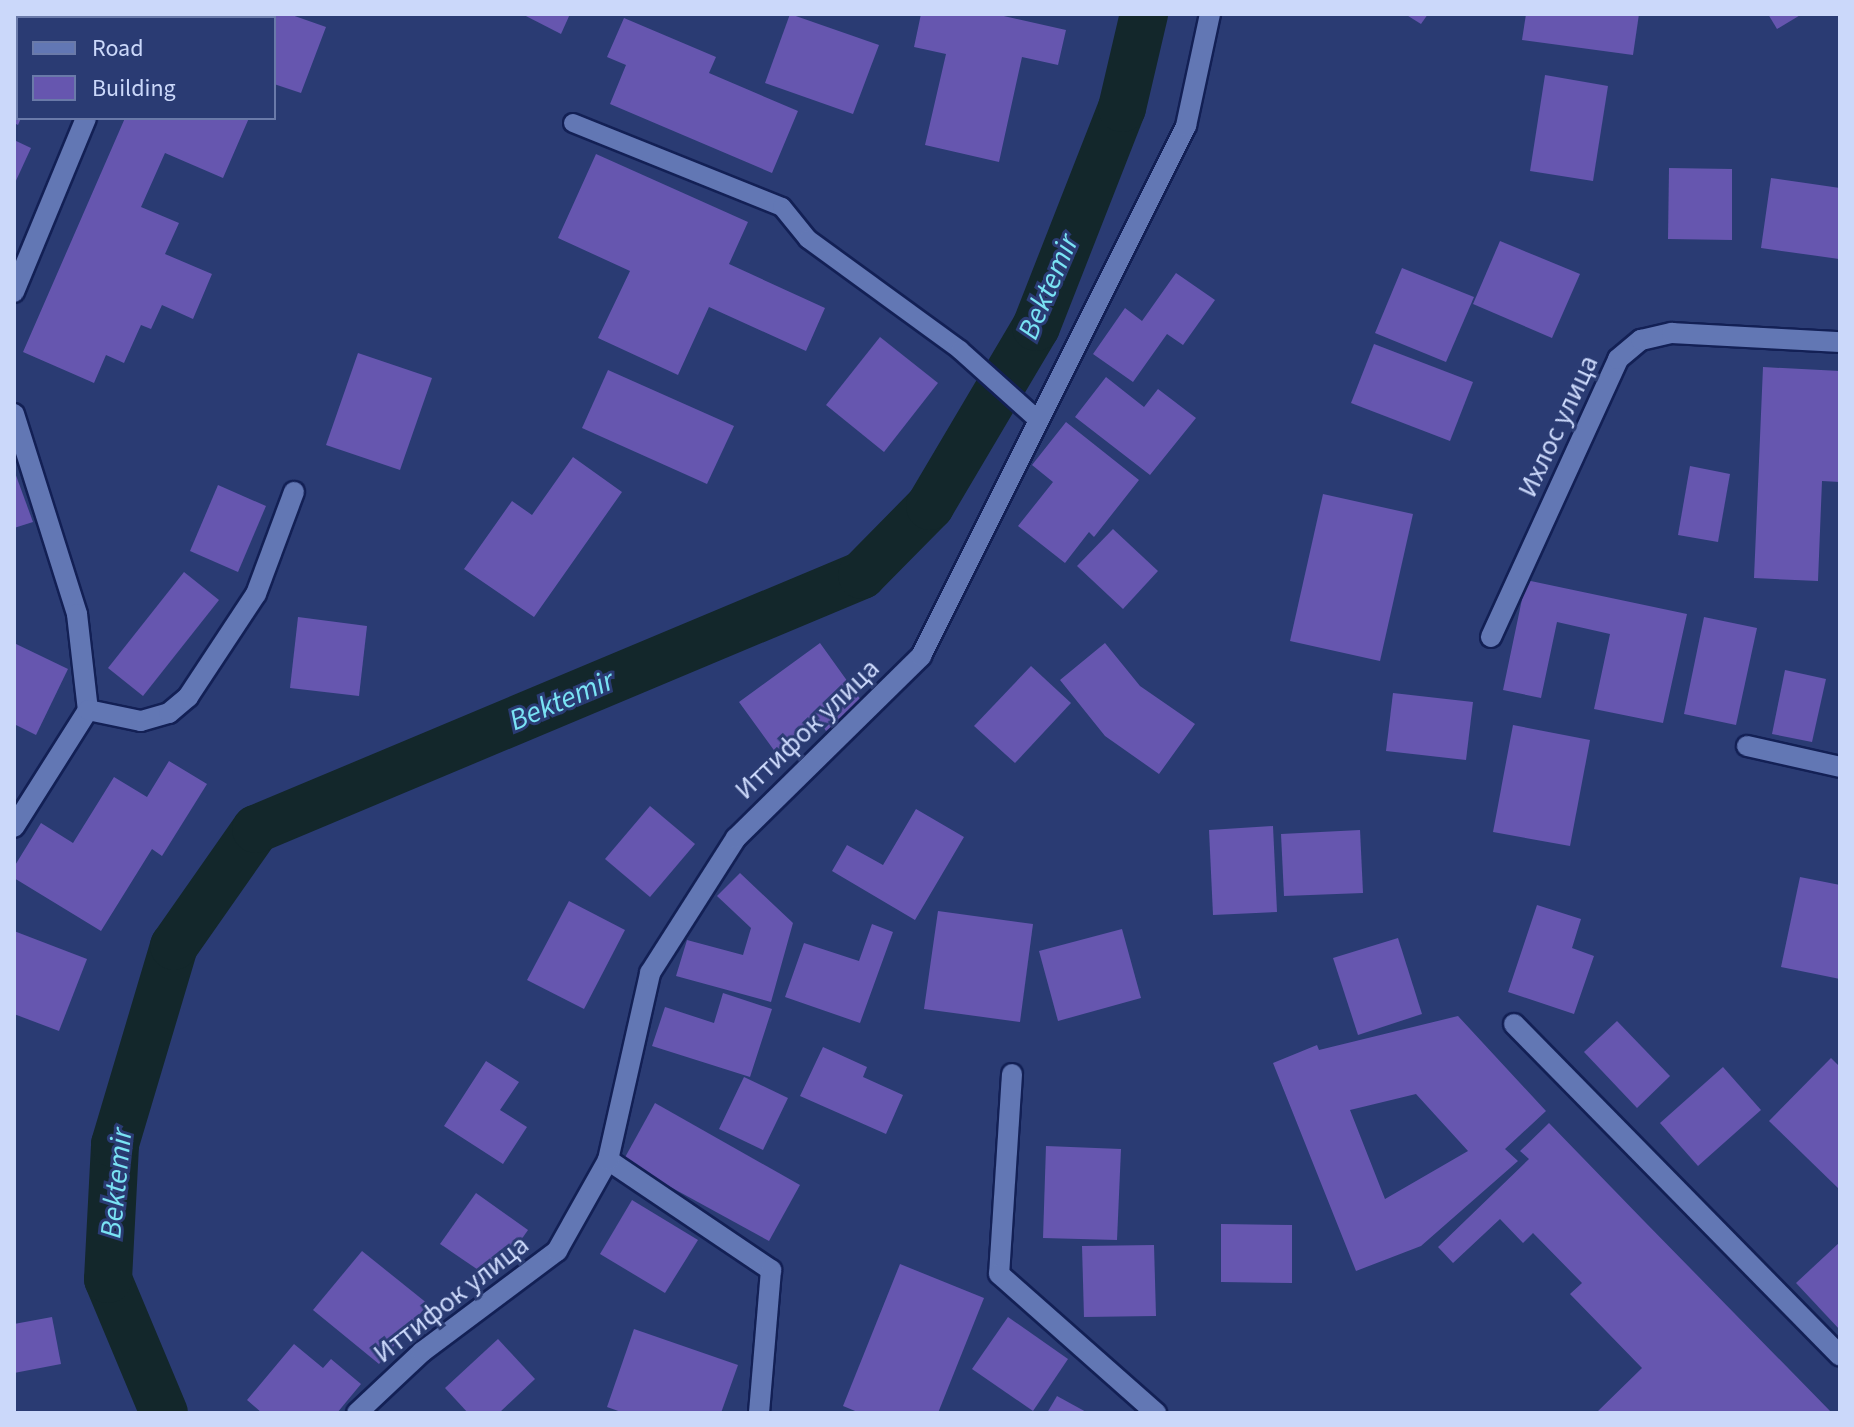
<!DOCTYPE html>
<html>
<head>
<meta charset="utf-8">
<style>
  body { margin:0 }
  #map { position:relative; width:1854px; height:1427px; overflow:hidden; background:#2a3b73; font-family:"Source Sans 3",sans-serif }
  div>[style] { position:absolute }
  [style*='--x'] { left:calc(var(--x)*1px); top:calc(var(--y)*1px); width:calc(var(--w)*1px); rotate:calc(var(--a)*1deg) }
  .canal>* { height:48px; margin:-24px; padding:0 24px; transform-origin:24px; border-radius:24px; background:#13272b }
  .building>* { inset:0; background:#6656af }
  .roads { filter:drop-shadow(2px 0 #132055) drop-shadow(-2px 0 #132055) drop-shadow(0 2px #132055) drop-shadow(0 -2px #132055) }
  .service>* { height:18px; margin:-9px; padding:0 9px; transform-origin:9px; border-radius:9px; background:#6277b4 }
  .minor>* { height:20px; margin:-10px; padding:0 10px; transform-origin:10px; border-radius:10px; background:#6277b4 }
  span { translate:-50% -50%; white-space:nowrap; text-align:center; line-height:1.15; -webkit-text-stroke:6px #2a3b73; paint-order:stroke }
  .street-label { font-size:28px; color:#cbd8fa }
  .water-label { font-size:30px; color:#7ae3f4; font-style:italic }
  .frame { position:absolute; inset:0; border:16px solid #cbd8fa; pointer-events:none }
  .legend { position:absolute; left:16px; top:16px; width:260px; height:104px; box-sizing:border-box; background:#2a3b73; border:2px solid #6a7aa9; margin:0; padding:10px 14px; list-style:none; font-size:24px; color:#cbd8fa }
  .legend li { display:flex; align-items:center; gap:16px; height:40px }
  .legend b { width:40px; border:2px solid #6a7aa9 }
</style>
</head>
<body>
<div id="map">
  <div class="canal">
    <div style="--x:164;--y:1413;--w:145;--a:-112.7"></div>
    <div style="--x:108;--y:1279;--w:135;--a:-87"></div>
    <div style="--x:115;--y:1144;--w:207;--a:-73.4"></div>
    <div style="--x:174;--y:946;--w:143;--a:-55"></div>
    <div style="--x:256;--y:829;--w:657;--a:-22.74"></div>
    <div style="--x:862;--y:575;--w:97;--a:-45.4"></div>
    <div style="--x:930;--y:506;--w:208;--a:-59.4"></div>
    <div style="--x:1036;--y:327;--w:235;--a:-68.6"></div>
    <div style="--x:1122;--y:108;--w:97;--a:-76.8"></div>
  </div>
  <div class="building">
    <div style="clip-path:polygon(169px 14px,289px 14px,326px 27px,301px 93px,274px 84px,274px 18px,168px 18px)"></div>
    <div style="clip-path:polygon(522px 14px,570px 14px,561px 34px)"></div>
    <div style="clip-path:polygon(790px 14px,879px 45px,853px 114px,765px 83px)"></div>
    <div style="clip-path:polygon(921px 14px,995px 14px,1066px 30px,1058px 65px,1022px 57px,999px 162px,925px 145px,946px 54px,914px 47px)"></div>
    <div style="clip-path:polygon(1405px 14px,1428px 14px,1421px 24px)"></div>
    <div style="clip-path:polygon(1526px 14px,1639px 14px,1633px 55px,1522px 40px)"></div>
    <div style="clip-path:polygon(1768px 14px,1802px 14px,1777px 29px)"></div>
    <div style="clip-path:polygon(14px 17px,18px 19px,18px 118px,21px 118px,18px 125px,14px 123px)"></div>
    <div style="clip-path:polygon(624px 18px,716px 57px,709px 73px,798px 111px,772px 173px,610px 104px,626px 65px,607px 57px)"></div>
    <div style="clip-path:polygon(1545px 75px,1608px 86px,1593px 181px,1530px 171px)"></div>
    <div style="clip-path:polygon(125px 118px,249px 118px,223px 178px,165px 153px,141px 207px,179px 223px,165px 254px,212px 274px,193px 319px,162px 305px,151px 329px,141px 325px,124px 363px,106px 355px,94px 383px,23px 352px)"></div>
    <div style="clip-path:polygon(14px 140px,31px 148px,14px 185px)"></div>
    <div style="clip-path:polygon(596px 154px,748px 222px,729px 264px,825px 308px,806px 351px,709px 307px,678px 375px,598px 338px,630px 271px,558px 238px)"></div>
    <div style="clip-path:polygon(1669px 168px,1732px 169px,1732px 240px,1668px 239px)"></div>
    <div style="clip-path:polygon(1771px 178px,1840px 188px,1839px 259px,1761px 248px)"></div>
    <div style="clip-path:polygon(1500px 241px,1580px 274px,1552px 338px,1473px 304px)"></div>
    <div style="clip-path:polygon(1402px 268px,1474px 297px,1446px 362px,1375px 333px)"></div>
    <div style="clip-path:polygon(1176px 273px,1215px 300px,1183px 345px,1167px 334px,1133px 382px,1093px 354px,1125px 308px,1142px 321px)"></div>
    <div style="clip-path:polygon(880px 337px,938px 383px,884px 452px,826px 405px)"></div>
    <div style="clip-path:polygon(1374px 344px,1473px 382px,1450px 441px,1351px 403px)"></div>
    <div style="clip-path:polygon(358px 353px,432px 378px,400px 470px,326px 445px)"></div>
    <div style="clip-path:polygon(1763px 367px,1840px 371px,1840px 482px,1822px 481px,1818px 581px,1754px 578px)"></div>
    <div style="clip-path:polygon(608px 370px,734px 426px,707px 484px,582px 428px)"></div>
    <div style="clip-path:polygon(1106px 377px,1144px 407px,1158px 389px,1196px 418px,1150px 475px,1075px 417px)"></div>
    <div style="clip-path:polygon(1066px 422px,1139px 480px,1094px 537px,1089px 532px,1065px 563px,1018px 526px,1053px 482px,1032px 465px)"></div>
    <div style="clip-path:polygon(573px 457px,622px 492px,534px 617px,464px 569px,512px 501px,532px 515px)"></div>
    <div style="clip-path:polygon(1690px 466px,1730px 474px,1718px 542px,1678px 535px)"></div>
    <div style="clip-path:polygon(14px 470px,33px 522px,14px 528px)"></div>
    <div style="clip-path:polygon(218px 485px,266px 506px,238px 572px,190px 551px)"></div>
    <div style="clip-path:polygon(1323px 494px,1413px 514px,1380px 661px,1290px 641px)"></div>
    <div style="clip-path:polygon(1113px 529px,1158px 571px,1123px 609px,1077px 566px)"></div>
    <div style="clip-path:polygon(184px 572px,219px 600px,143px 696px,108px 668px)"></div>
    <div style="clip-path:polygon(1526px 580px,1687px 614px,1663px 723px,1594px 709px,1610px 634px,1557px 622px,1541px 698px,1503px 690px)"></div>
    <div style="clip-path:polygon(298px 617px,367px 626px,359px 696px,290px 688px)"></div>
    <div style="clip-path:polygon(1704px 617px,1757px 628px,1736px 725px,1684px 714px)"></div>
    <div style="clip-path:polygon(14px 643px,68px 669px,36px 735px,14px 724px)"></div>
    <div style="clip-path:polygon(820px 643px,863px 703px,826px 731px,819px 721px,776px 753px,739px 702px)"></div>
    <div style="clip-path:polygon(1105px 643px,1140px 686px,1195px 724px,1159px 774px,1105px 736px,1060px 680px)"></div>
    <div style="clip-path:polygon(1031px 666px,1071px 703px,1015px 763px,974px 726px)"></div>
    <div style="clip-path:polygon(1785px 670px,1826px 679px,1812px 742px,1772px 734px)"></div>
    <div style="clip-path:polygon(1393px 693px,1473px 702px,1466px 760px,1386px 751px)"></div>
    <div style="clip-path:polygon(1513px 725px,1590px 740px,1570px 846px,1493px 832px)"></div>
    <div style="clip-path:polygon(169px 761px,207px 784px,162px 856px,152px 849px,101px 931px,14px 878px,14px 867px,41px 823px,73px 843px,114px 777px,147px 797px)"></div>
    <div style="clip-path:polygon(650px 806px,695px 844px,650px 897px,605px 859px)"></div>
    <div style="clip-path:polygon(916px 809px,964px 837px,915px 920px,832px 871px,847px 845px,883px 865px)"></div>
    <div style="clip-path:polygon(1273px 826px,1277px 912px,1213px 915px,1209px 830px)"></div>
    <div style="clip-path:polygon(1360px 830px,1363px 893px,1284px 896px,1281px 834px)"></div>
    <div style="clip-path:polygon(740px 873px,793px 923px,771px 1002px,676px 976px,687px 940px,743px 955px,751px 928px,717px 896px)"></div>
    <div style="clip-path:polygon(1800px 877px,1840px 885px,1840px 979px,1781px 967px)"></div>
    <div style="clip-path:polygon(569px 901px,625px 930px,584px 1009px,527px 980px)"></div>
    <div style="clip-path:polygon(1537px 905px,1581px 919px,1572px 948px,1594px 956px,1574px 1014px,1508px 992px)"></div>
    <div style="clip-path:polygon(938px 911px,1033px 924px,1020px 1022px,924px 1009px)"></div>
    <div style="clip-path:polygon(872px 924px,893px 932px,860px 1023px,785px 997px,804px 943px,859px 961px)"></div>
    <div style="clip-path:polygon(1122px 929px,1141px 998px,1058px 1021px,1039px 951px)"></div>
    <div style="clip-path:polygon(14px 931px,87px 959px,59px 1031px,14px 1014px)"></div>
    <div style="clip-path:polygon(1398px 938px,1422px 1014px,1358px 1035px,1333px 958px)"></div>
    <div style="clip-path:polygon(723px 993px,772px 1009px,750px 1077px,652px 1046px,665px 1007px,714px 1023px)"></div>
    <div style="clip-path:polygon(evenodd,1458px 1016px,1546px 1111px,1505px 1149px,1518px 1161px,1421px 1246px,1356px 1271px,1273px 1063px,1317px 1045px,1319px 1050px,1458px 1016px,1416px 1094px,1468px 1151px,1385px 1199px,1350px 1110px,1416px 1094px)"></div>
    <div style="clip-path:polygon(1617px 1021px,1670px 1076px,1637px 1108px,1584px 1052px)"></div>
    <div style="clip-path:polygon(823px 1047px,867px 1067px,863px 1077px,903px 1095px,886px 1134px,800px 1096px)"></div>
    <div style="clip-path:polygon(1831px 1058px,1840px 1067px,1840px 1190px,1769px 1121px)"></div>
    <div style="clip-path:polygon(486px 1061px,519px 1082px,500px 1110px,527px 1127px,503px 1164px,444px 1126px)"></div>
    <div style="clip-path:polygon(1723px 1067px,1761px 1110px,1698px 1166px,1660px 1123px)"></div>
    <div style="clip-path:polygon(744px 1077px,788px 1098px,763px 1150px,719px 1129px)"></div>
    <div style="clip-path:polygon(655px 1103px,800px 1185px,769px 1241px,623px 1161px)"></div>
    <div style="clip-path:polygon(1549px 1123px,1645px 1222px,1832px 1413px,1596px 1413px,1642px 1368px,1570px 1294px,1582px 1283px,1533px 1233px,1523px 1243px,1500px 1219px,1453px 1263px,1438px 1247px,1529px 1159px,1520px 1151px)"></div>
    <div style="clip-path:polygon(1046px 1146px,1121px 1149px,1117px 1240px,1043px 1238px)"></div>
    <div style="clip-path:polygon(476px 1193px,528px 1230px,493px 1280px,440px 1244px)"></div>
    <div style="clip-path:polygon(632px 1200px,698px 1240px,665px 1293px,600px 1254px)"></div>
    <div style="clip-path:polygon(1221px 1224px,1292px 1225px,1292px 1283px,1221px 1282px)"></div>
    <div style="clip-path:polygon(1840px 1242px,1840px 1330px,1796px 1283px)"></div>
    <div style="clip-path:polygon(1154px 1245px,1156px 1316px,1084px 1317px,1082px 1246px)"></div>
    <div style="clip-path:polygon(362px 1251px,428px 1304px,379px 1364px,313px 1310px)"></div>
    <div style="clip-path:polygon(900px 1264px,984px 1298px,938px 1413px,860px 1413px,843px 1406px)"></div>
    <div style="clip-path:polygon(52px 1317px,61px 1364px,14px 1373px,14px 1324px)"></div>
    <div style="clip-path:polygon(1008px 1317px,1068px 1359px,1033px 1411px,972px 1369px)"></div>
    <div style="clip-path:polygon(634px 1329px,738px 1365px,721px 1413px,624px 1413px,607px 1407px)"></div>
    <div style="clip-path:polygon(498px 1339px,535px 1379px,499px 1413px,468px 1413px,445px 1388px)"></div>
    <div style="clip-path:polygon(294px 1344px,323px 1368px,331px 1359px,361px 1384px,337px 1413px,262px 1413px,247px 1400px)"></div>
    <div style="clip-path:polygon(1057px 1396px,1088px 1413px,1047px 1413px)"></div>
  </div>
  <div class="roads">
    <div class="service">
      <div style="--x:573;--y:123;--w:225;--a:21.9"></div>
      <div style="--x:782;--y:207;--w:41;--a:50.9"></div>
      <div style="--x:808;--y:239;--w:188;--a:36.1"></div>
      <div style="--x:960;--y:350;--w:106;--a:41.9"></div>
    </div>
    <div class="minor">
      <div style="--x:128;--y:18;--w:4;--a:-76"></div>
      <div style="--x:14;--y:292;--w:188;--a:-67.5"></div>
      <div style="--x:14;--y:414;--w:210;--a:72.5"></div>
      <div style="--x:77;--y:614;--w:97;--a:83.5"></div>
      <div style="--x:88;--y:710;--w:138;--a:122.3"></div>
      <div style="--x:1491;--y:637;--w:306;--a:-65.4"></div>
      <div style="--x:1618;--y:359;--w:30;--a:-40"></div>
      <div style="--x:1641;--y:340;--w:32;--a:-13"></div>
      <div style="--x:1672;--y:333;--w:168;--a:3.1"></div>
      <div style="--x:88;--y:710;--w:54;--a:11.7"></div>
      <div style="--x:141;--y:721;--w:29;--a:-16"></div>
      <div style="--x:169;--y:713;--w:25;--a:-40"></div>
      <div style="--x:188;--y:697;--w:123;--a:-56.6"></div>
      <div style="--x:256;--y:594;--w:109;--a:-69.6"></div>
      <div style="--x:1747;--y:746;--w:95;--a:12.7"></div>
      <div style="--x:1514;--y:1024;--w:465;--a:45.5"></div>
      <div style="--x:1012;--y:1074;--w:200;--a:93.7"></div>
      <div style="--x:999;--y:1274;--w:210;--a:41.5"></div>
      <div style="--x:608;--y:1160;--w:197;--a:34"></div>
      <div style="--x:771;--y:1270;--w:144;--a:94.8"></div>
      <div style="--x:357;--y:1413;--w:89;--a:-43.2"></div>
      <div style="--x:422;--y:1352;--w:169;--a:-36.8"></div>
      <div style="--x:557;--y:1251;--w:104;--a:-60.7"></div>
      <div style="--x:608;--y:1160;--w:192;--a:-77.3"></div>
      <div style="--x:650;--y:973;--w:160;--a:-57.5"></div>
      <div style="--x:736;--y:838;--w:260;--a:-44.5"></div>
      <div style="--x:921;--y:656;--w:593;--a:-63.43"></div>
      <div style="--x:1186;--y:126;--w:115;--a:-77.9"></div>
    </div>
  </div>
  <div class="street-label">
    <span style="left:1558px;top:426px;rotate:-65deg">Ихлос улица</span>
    <span style="left:807px;top:729px;rotate:-44deg">Иттифок улица</span>
    <span style="left:451px;top:1299px;rotate:-38deg">Иттифок улица</span>
  </div>
  <div class="water-label">
    <span style="left:1049px;top:287px;rotate:-67deg">Bektemir</span>
    <span style="left:562px;top:701px;rotate:-23deg">Bektemir</span>
    <span style="left:117px;top:1183px;rotate:-84deg">Bektemir</span>
  </div>
  <div class="frame"></div>
  <ul class="legend">
  <li><b style="height:10px;background:#6277b4"></b>Road</li>
  <li><b style="height:22px;background:#6656af"></b>Building</li>
  </ul>
</div>
</body>
</html>
